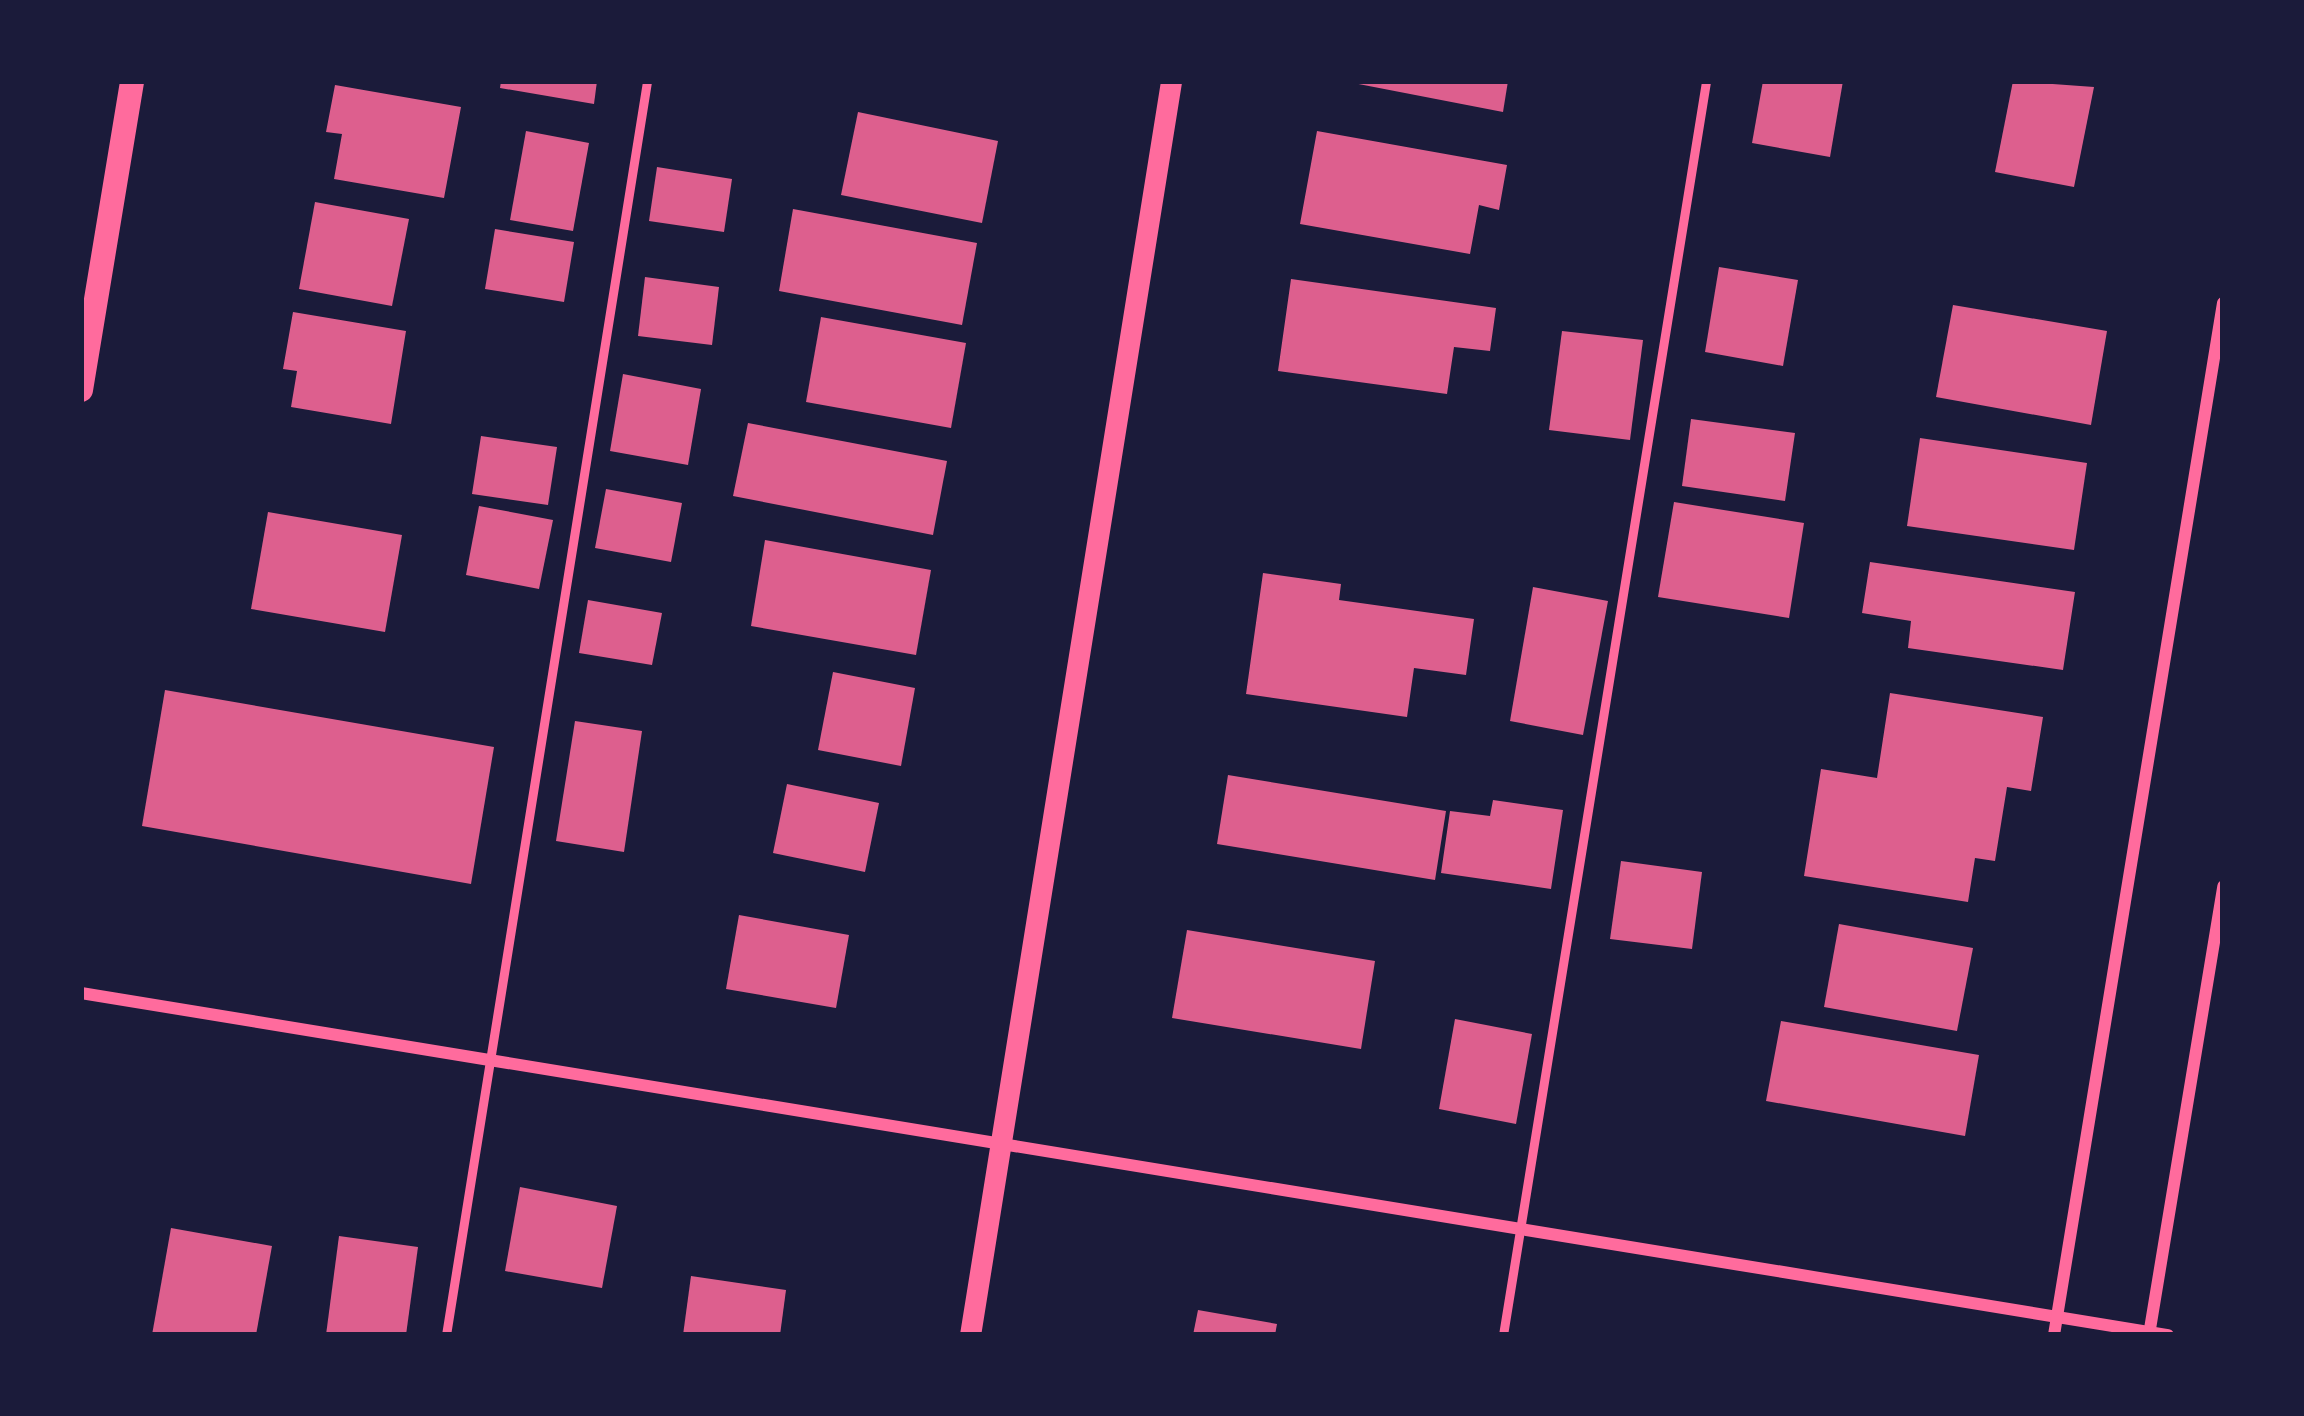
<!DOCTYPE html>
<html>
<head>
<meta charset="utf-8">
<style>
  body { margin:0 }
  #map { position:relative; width:2304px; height:1416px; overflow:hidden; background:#1b1b3a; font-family:Manrope,sans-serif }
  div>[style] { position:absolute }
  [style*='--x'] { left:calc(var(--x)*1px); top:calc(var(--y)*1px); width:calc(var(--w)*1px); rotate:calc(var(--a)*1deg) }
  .building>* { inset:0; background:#dd5f8e }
  .service>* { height:9px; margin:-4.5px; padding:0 4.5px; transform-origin:4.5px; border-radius:4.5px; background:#ff6b9d }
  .minor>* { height:12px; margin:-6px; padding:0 6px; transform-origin:6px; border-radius:6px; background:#ff6b9d }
  .tertiary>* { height:21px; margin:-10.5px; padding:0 10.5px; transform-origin:10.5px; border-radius:10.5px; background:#ff6b9d }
  .secondary>* { height:24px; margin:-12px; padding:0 12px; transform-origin:12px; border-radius:12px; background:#ff6b9d }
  span { translate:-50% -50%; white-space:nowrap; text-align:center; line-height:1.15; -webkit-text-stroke:12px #1b1b3a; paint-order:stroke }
  .frame { position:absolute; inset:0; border:84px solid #1b1b3a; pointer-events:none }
</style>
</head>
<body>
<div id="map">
  <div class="building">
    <div style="clip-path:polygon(501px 81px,597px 81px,594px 104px,500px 88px)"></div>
    <div style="clip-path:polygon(1343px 81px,1508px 81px,1503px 112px)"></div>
    <div style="clip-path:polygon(1763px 81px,1843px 81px,1830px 157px,1752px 143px)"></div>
    <div style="clip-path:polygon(2013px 81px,2094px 87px,2074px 187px,1995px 172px)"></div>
    <div style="clip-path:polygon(335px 85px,461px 107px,444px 198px,334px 179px,342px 134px,326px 132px)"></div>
    <div style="clip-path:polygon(858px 112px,998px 141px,982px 223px,841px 195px)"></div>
    <div style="clip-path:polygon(526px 131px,589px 143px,573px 231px,510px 220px)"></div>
    <div style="clip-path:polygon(1317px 131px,1507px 165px,1499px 210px,1479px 205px,1470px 254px,1300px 224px)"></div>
    <div style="clip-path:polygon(657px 167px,732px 179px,724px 232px,649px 221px)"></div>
    <div style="clip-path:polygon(315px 202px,409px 219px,392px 306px,299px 289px)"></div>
    <div style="clip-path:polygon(793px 209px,977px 243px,962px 325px,779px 291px)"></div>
    <div style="clip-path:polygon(495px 229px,574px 242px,564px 302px,485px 289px)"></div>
    <div style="clip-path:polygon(1719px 267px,1798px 280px,1783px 366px,1705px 352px)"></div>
    <div style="clip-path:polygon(645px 277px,719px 287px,712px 345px,638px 336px)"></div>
    <div style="clip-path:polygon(1291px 279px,1496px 308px,1490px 351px,1454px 347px,1447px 394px,1278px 371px)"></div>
    <div style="clip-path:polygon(1953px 305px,2107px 331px,2091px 425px,1936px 397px)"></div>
    <div style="clip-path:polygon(293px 312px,406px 331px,391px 424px,291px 407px,297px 371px,283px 369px)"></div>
    <div style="clip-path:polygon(821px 317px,966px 343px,951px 428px,806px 402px)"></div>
    <div style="clip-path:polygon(1562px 331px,1643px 340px,1630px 440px,1549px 430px)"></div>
    <div style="clip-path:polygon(623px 374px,701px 389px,688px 465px,610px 451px)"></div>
    <div style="clip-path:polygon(1691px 419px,1795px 433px,1785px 501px,1682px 486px)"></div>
    <div style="clip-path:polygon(748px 423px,947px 461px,933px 535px,733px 496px)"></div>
    <div style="clip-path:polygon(481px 436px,557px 447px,548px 505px,472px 494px)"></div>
    <div style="clip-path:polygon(1920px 438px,2087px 463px,2074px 550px,1907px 526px)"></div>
    <div style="clip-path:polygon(606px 489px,682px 503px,671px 562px,595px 548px)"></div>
    <div style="clip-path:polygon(1674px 502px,1804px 523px,1789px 618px,1658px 597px)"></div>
    <div style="clip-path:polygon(479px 506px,553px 520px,539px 589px,466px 575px)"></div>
    <div style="clip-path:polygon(268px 512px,402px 535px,385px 632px,251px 609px)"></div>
    <div style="clip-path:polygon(765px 540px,931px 570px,916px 655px,751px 626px)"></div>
    <div style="clip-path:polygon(1870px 562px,2075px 592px,2063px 670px,1908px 648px,1911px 621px,1862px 613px)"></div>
    <div style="clip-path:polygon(1263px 573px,1341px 584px,1339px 600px,1474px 619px,1466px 675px,1414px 668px,1407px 717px,1246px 694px)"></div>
    <div style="clip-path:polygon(1533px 587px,1608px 601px,1583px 735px,1510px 721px)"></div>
    <div style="clip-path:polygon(588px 600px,662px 613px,652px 665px,579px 653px)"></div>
    <div style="clip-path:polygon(833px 672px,915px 688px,901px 766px,818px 750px)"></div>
    <div style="clip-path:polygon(165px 690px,494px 747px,471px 884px,142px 826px)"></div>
    <div style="clip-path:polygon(1890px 693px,2043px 717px,2031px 791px,2007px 787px,1995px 861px,1975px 858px,1968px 902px,1804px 876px,1821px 769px,1877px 778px)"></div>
    <div style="clip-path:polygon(575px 721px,642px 731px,624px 852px,556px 841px)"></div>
    <div style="clip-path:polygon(1228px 775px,1446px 811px,1435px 880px,1217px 844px)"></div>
    <div style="clip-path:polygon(787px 784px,879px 803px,865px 872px,773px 853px)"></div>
    <div style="clip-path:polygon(1493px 800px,1563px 810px,1551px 889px,1441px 873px,1450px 811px,1490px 816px)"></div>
    <div style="clip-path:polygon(1621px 861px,1702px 872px,1692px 949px,1610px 939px)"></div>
    <div style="clip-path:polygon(739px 915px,849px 935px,836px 1008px,726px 989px)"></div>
    <div style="clip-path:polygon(1839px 924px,1973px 948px,1957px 1031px,1824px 1007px)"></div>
    <div style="clip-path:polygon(1187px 930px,1375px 961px,1361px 1049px,1172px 1018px)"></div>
    <div style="clip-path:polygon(1455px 1019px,1532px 1034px,1516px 1124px,1439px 1109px)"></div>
    <div style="clip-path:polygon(1781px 1021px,1979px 1055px,1965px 1136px,1766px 1101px)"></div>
    <div style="clip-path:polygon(520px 1187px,617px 1206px,602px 1288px,505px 1271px)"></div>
    <div style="clip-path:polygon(171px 1228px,272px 1246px,256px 1335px,152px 1335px)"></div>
    <div style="clip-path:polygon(339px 1236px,418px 1247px,406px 1335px,326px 1335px)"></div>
    <div style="clip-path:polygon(691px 1276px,786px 1290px,780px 1335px,683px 1335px)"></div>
    <div style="clip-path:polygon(1198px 1310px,1277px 1324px,1275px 1335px,1193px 1335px)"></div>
  </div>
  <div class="service">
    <div style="--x:446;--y:1335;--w:1270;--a:-80.89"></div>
    <div style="--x:1503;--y:1335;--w:1270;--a:-80.8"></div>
  </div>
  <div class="minor">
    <div style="--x:81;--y:993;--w:2115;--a:9.31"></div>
    <div style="--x:2054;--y:1335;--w:1046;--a:-80.7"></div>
    <div style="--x:2149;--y:1335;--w:455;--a:-80.6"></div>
  </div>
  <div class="tertiary">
    <div style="--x:970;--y:1335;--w:1270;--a:-80.89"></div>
  </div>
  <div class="secondary">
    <div style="--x:81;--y:390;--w:313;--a:-80.6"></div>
  </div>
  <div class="frame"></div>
</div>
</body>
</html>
